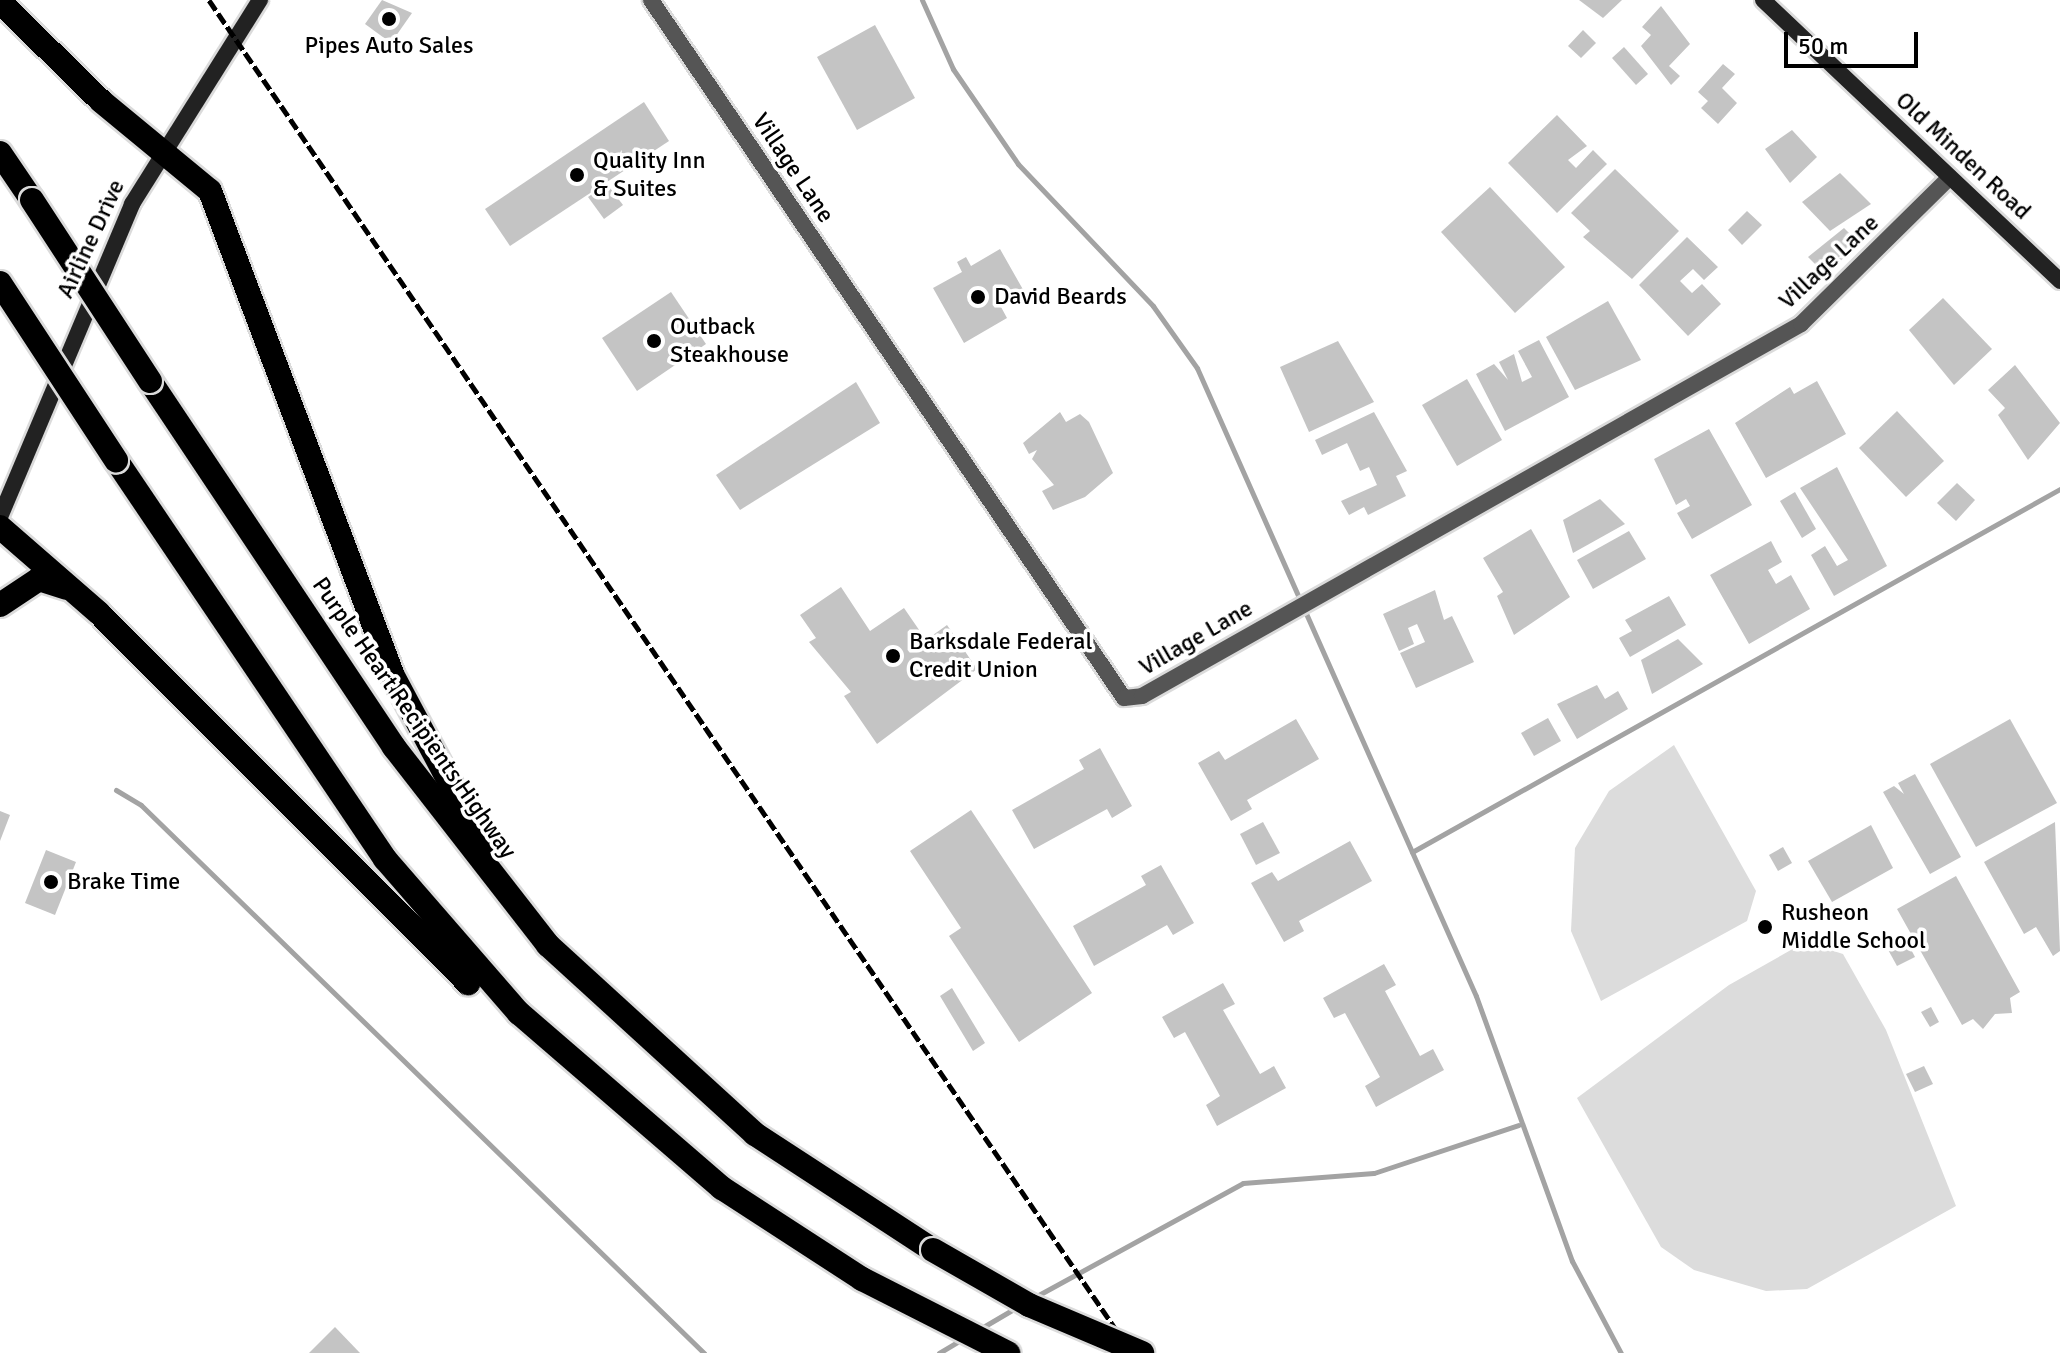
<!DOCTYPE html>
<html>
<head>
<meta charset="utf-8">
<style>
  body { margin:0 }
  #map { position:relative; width:2060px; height:1353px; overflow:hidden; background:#fff; font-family:Signika,sans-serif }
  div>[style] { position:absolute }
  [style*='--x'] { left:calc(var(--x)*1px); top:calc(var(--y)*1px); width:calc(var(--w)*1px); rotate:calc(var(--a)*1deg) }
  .green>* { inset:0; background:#dcdcdc }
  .stream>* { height:5px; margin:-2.5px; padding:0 2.5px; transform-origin:2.5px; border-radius:2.5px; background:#a3a3a3 }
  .building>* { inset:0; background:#c4c4c4 }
  .roads { filter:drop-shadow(2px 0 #dbdbdb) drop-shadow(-2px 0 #dbdbdb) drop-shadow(0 2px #dbdbdb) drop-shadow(0 -2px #dbdbdb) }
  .minor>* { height:16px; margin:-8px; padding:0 8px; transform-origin:8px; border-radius:8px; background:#555 }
  .secondary>* { height:16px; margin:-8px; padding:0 8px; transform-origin:8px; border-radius:8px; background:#222 }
  .motorway>* { height:24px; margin:-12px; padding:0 12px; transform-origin:12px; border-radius:12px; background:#000 }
  .rail>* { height:5px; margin-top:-2.5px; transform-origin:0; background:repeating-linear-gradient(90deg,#000 0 12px,transparent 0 16px) }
  .bridges { filter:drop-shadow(2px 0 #dbdbdb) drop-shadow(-2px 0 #dbdbdb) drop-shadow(0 2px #dbdbdb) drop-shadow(0 -2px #dbdbdb) }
  .motorway-bridge>* { height:24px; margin:-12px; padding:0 12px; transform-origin:12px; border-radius:12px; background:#000 }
  .dots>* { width:22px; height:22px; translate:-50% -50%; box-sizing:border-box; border:4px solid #fff; border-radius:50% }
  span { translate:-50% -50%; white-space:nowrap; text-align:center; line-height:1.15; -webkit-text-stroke:7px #fff; paint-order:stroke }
  .poi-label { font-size:24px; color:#000 }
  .left { translate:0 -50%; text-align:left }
  .street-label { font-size:24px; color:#000 }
  .scale { position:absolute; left:1784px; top:32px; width:134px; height:36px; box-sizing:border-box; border:4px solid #000; border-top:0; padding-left:10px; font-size:24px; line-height:28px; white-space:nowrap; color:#000; -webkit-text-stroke:6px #fff; paint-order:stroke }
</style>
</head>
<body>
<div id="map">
  <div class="green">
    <div style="clip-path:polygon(1674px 745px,1756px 891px,1747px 921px,1601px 1001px,1571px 931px,1575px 848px,1609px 791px)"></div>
    <div style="clip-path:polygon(1805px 942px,1843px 954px,1886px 1030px,1956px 1206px,1807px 1289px,1766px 1291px,1694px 1270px,1661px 1247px,1577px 1098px,1729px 985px)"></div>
  </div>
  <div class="stream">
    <div style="--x:922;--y:0;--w:76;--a:65.8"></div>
    <div style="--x:953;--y:69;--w:115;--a:55.6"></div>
    <div style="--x:1018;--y:164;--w:196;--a:46.4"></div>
    <div style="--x:1153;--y:306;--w:76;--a:54.6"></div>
    <div style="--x:1197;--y:368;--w:687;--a:66.05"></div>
    <div style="--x:1476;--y:996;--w:282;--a:70.1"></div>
    <div style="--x:1572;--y:1261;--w:104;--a:62"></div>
    <div style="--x:116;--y:790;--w:29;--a:31"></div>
    <div style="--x:141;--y:805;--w:786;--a:44.23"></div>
    <div style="--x:1412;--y:852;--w:743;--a:-29.26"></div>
    <div style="--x:1033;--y:1298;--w:239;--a:-28.7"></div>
    <div style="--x:1243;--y:1183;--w:131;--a:-4.4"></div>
    <div style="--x:1374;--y:1173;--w:152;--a:-18.4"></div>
    <div style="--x:978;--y:1330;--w:45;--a:-30.5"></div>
    <div style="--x:939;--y:1353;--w:27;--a:-31"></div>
  </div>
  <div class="building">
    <div style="clip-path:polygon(382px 0,412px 13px,391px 43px,365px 24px)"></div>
    <div style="clip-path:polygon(1579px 0,1622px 0,1603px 18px)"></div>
    <div style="clip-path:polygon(1661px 6px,1690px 44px,1669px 66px,1680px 76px,1671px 85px,1641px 46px,1651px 35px,1642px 27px)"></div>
    <div style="clip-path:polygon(875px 25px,915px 98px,857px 130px,817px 57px)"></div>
    <div style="clip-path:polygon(1583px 30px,1596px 43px,1581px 58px,1568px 46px)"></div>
    <div style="clip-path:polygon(1624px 47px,1648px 74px,1636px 85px,1612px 58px)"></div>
    <div style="clip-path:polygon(1723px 64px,1735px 74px,1722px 88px,1737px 103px,1718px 124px,1701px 108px,1708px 101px,1698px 92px)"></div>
    <div style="clip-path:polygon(644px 102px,669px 141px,510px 246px,485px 209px)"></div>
    <div style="clip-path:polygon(1557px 115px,1587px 146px,1568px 160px,1576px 168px,1593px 150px,1607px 164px,1557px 213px,1508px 163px)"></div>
    <div style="clip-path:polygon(1792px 130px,1817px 157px,1790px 183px,1765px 149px)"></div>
    <div style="clip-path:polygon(1615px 169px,1679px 231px,1632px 279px,1583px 237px,1590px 231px,1571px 213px)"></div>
    <div style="clip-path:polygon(1840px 173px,1871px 204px,1830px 231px,1802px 202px)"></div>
    <div style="clip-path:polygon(607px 184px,623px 205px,604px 219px,588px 197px)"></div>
    <div style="clip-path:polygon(1490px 187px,1565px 267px,1515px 313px,1441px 232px)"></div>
    <div style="clip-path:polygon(1747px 211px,1762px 225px,1742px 245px,1728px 230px)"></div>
    <div style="clip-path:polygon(1844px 228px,1859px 243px,1826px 275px,1808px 257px)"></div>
    <div style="clip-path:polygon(1687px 237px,1718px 267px,1704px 280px,1693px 269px,1680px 281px,1692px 293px,1702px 284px,1721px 304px,1688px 336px,1639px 285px)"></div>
    <div style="clip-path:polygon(1000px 249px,1025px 293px,1001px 307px,1007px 318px,964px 343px,933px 288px,962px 272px,957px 262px,966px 257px,971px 266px)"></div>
    <div style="clip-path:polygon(671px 292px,706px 344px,637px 391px,602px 338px)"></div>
    <div style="clip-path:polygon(1943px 298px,1992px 349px,1954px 385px,1909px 330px)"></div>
    <div style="clip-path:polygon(1608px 301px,1641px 360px,1575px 390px,1546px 337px)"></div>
    <div style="clip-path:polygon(1539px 340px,1569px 397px,1505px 431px,1476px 374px,1494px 364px,1508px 380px,1499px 362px,1514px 354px,1522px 382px,1532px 377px,1518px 351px)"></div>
    <div style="clip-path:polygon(1338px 341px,1374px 402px,1309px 432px,1280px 367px)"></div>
    <div style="clip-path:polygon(2015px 365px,2060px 423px,2028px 460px,1998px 415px,2005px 408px,1988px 390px)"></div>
    <div style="clip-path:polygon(1467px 379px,1502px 440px,1457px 466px,1422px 405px)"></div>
    <div style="clip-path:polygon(1817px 381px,1846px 434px,1766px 478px,1735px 423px,1790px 387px,1794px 394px)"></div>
    <div style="clip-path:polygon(856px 382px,880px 423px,740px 510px,716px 475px)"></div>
    <div style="clip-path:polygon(1897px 411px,1944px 461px,1906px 497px,1859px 448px)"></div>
    <div style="clip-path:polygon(1060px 412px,1066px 422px,1080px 414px,1089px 422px,1113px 473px,1085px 497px,1053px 510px,1042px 491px,1054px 485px,1032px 459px,1037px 450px,1029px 454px,1023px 443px)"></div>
    <div style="clip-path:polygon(1374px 412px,1407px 471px,1396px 476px,1406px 496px,1368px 515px,1364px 507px,1349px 515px,1341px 501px,1377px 485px,1369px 467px,1360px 471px,1347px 443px,1322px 455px,1315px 440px)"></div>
    <div style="clip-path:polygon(1709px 429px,1752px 505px,1692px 539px,1677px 513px,1690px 506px,1686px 499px,1676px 505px,1654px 459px)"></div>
    <div style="clip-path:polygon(1837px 467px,1887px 566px,1834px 596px,1811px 555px,1825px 546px,1837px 566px,1848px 560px,1800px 488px)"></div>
    <div style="clip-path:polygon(1957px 483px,1975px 500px,1956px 521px,1937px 503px)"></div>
    <div style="clip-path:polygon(1795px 492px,1816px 529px,1802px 538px,1780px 501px)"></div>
    <div style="clip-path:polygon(1600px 499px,1625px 524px,1573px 553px,1563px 520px)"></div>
    <div style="clip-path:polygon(1531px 529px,1570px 597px,1514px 635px,1497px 596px,1503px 592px,1483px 558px)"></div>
    <div style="clip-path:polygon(1629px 531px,1646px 559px,1593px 589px,1577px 560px)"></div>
    <div style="clip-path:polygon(1771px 541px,1782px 562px,1768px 570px,1776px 584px,1791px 575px,1810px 609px,1749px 644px,1710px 575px)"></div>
    <div style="clip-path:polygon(841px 587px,870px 631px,904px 608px,926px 640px,947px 625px,977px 669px,877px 744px,844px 696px,851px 692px,809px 642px,816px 638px,800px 615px)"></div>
    <div style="clip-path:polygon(1435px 590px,1444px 620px,1452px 616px,1474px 662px,1416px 688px,1400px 653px,1425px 642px,1417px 624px,1408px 628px,1414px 644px,1399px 651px,1383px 614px)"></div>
    <div style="clip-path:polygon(1669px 596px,1686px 625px,1630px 657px,1619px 638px,1632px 631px,1625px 620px)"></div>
    <div style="clip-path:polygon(1678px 639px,1703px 664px,1652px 694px,1641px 660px)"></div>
    <div style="clip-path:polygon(1597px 685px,1605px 699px,1618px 691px,1628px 709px,1577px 739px,1557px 704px)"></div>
    <div style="clip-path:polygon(1548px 718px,1561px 741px,1534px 756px,1521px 733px)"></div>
    <div style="clip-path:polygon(1296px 719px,1319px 759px,1247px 800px,1252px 809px,1231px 821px,1198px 763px,1219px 751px,1225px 760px)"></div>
    <div style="clip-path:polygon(2010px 719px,2057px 803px,1976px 847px,1930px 764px)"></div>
    <div style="clip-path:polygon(1100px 748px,1132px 806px,1112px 818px,1107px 809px,1034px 849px,1012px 810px,1084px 769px,1079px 760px)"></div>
    <div style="clip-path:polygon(1915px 774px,1961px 857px,1930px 874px,1883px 792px,1894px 786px,1904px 794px,1898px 783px)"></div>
    <div style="clip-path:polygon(971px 810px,1092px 993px,1019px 1042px,949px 936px,961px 928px,910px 851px)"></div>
    <div style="clip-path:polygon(0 811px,10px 815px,0 841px)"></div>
    <div style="clip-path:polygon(1263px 822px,1280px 853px,1256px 865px,1240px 834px)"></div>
    <div style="clip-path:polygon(2055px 822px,2060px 951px,2053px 956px,2036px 927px,2024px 934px,1984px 862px)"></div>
    <div style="clip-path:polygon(1871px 825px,1893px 868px,1832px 902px,1808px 861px)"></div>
    <div style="clip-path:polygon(1350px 841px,1372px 881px,1299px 921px,1304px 931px,1284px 942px,1251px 883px,1272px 872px,1278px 881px)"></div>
    <div style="clip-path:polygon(1783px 847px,1792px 863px,1778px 871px,1769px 855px)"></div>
    <div style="clip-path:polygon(46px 850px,76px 862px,55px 915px,25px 903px)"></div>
    <div style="clip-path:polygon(1161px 865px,1194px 923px,1173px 935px,1167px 925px,1094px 966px,1073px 926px,1146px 885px,1141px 876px)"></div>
    <div style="clip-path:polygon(1956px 876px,2020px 992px,2010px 998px,2012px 1013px,1995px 1014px,1983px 1029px,1973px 1019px,1962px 1025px,1897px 909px)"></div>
    <div style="clip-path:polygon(1904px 936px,1915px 957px,1897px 966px,1886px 946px)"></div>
    <div style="clip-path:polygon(1384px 964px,1396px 985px,1385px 991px,1420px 1056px,1433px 1049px,1444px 1070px,1376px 1107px,1365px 1086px,1380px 1077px,1345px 1013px,1334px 1018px,1323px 998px)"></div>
    <div style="clip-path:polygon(1223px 983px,1235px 1004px,1223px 1010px,1260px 1074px,1274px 1066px,1286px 1088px,1217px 1126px,1206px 1105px,1220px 1096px,1185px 1032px,1174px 1038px,1162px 1017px)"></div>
    <div style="clip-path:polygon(952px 988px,985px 1043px,973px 1051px,940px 996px)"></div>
    <div style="clip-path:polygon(1931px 1007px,1939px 1022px,1930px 1027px,1921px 1012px)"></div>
    <div style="clip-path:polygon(1924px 1066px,1933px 1084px,1915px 1092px,1906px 1074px)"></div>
    <div style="clip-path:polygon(335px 1327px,360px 1353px,309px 1353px)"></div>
  </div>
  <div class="roads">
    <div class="minor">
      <div style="--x:651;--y:0;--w:843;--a:55.88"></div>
      <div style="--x:1124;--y:698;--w:18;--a:-6"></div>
      <div style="--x:1142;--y:696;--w:757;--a:-29.44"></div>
      <div style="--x:1801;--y:324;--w:209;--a:-44.6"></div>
    </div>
    <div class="secondary">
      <div style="--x:1763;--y:0;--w:409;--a:43.4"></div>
      <div style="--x:0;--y:517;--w:340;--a:-67.1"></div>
      <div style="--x:132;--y:204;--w:241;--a:-57.9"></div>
    </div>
    <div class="motorway">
      <div style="--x:0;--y:2;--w:141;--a:44.4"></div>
      <div style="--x:101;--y:101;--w:141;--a:39.5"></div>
      <div style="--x:210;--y:191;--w:518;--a:69.33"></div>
      <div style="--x:393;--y:676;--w:191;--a:62"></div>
      <div style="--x:0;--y:153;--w:57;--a:55.8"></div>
      <div style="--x:150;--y:381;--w:440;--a:56.3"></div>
      <div style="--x:394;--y:747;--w:251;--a:52.1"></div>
      <div style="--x:548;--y:945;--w:280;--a:42.4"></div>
      <div style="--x:755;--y:1134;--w:212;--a:33.1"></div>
      <div style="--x:116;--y:460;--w:481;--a:56"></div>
      <div style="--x:385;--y:859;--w:204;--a:49"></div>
      <div style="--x:519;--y:1013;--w:268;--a:40.8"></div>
      <div style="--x:722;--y:1188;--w:167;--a:33"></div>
      <div style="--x:862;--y:1279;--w:164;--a:26.9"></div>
      <div style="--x:0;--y:527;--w:131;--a:41"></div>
      <div style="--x:99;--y:613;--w:523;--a:45.08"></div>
      <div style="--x:0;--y:605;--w:47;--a:-33.7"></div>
      <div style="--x:39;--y:579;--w:28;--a:18"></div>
    </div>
  </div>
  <div class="rail">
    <div style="--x:209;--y:0;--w:1638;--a:55.7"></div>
  </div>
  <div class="bridges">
    <div class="motorway-bridge">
      <div style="--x:32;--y:200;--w:216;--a:56.9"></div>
      <div style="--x:0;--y:283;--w:212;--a:56.8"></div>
      <div style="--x:933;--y:1250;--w:111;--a:29.8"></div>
      <div style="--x:1029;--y:1305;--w:123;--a:23"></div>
    </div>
  </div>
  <div class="dots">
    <div style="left:389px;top:19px;background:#000"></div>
    <div style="left:577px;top:175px;background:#000"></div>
    <div style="left:978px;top:297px;background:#000"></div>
    <div style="left:654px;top:341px;background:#000"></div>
    <div style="left:893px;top:656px;background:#000"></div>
    <div style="left:51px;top:882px;background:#000"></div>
    <div style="left:1765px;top:927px;background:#000"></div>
  </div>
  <div class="poi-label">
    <span style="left:389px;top:46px">Pipes Auto Sales</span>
    <span class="left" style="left:593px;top:175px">Quality Inn<br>&amp; Suites</span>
    <span class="left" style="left:994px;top:297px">David Beards</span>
    <span class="left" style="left:670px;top:341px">Outback<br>Steakhouse</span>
    <span class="left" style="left:909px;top:656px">Barksdale Federal<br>Credit Union</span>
    <span class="left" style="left:67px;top:882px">Brake Time</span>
    <span class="left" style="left:1781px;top:927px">Rusheon<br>Middle School</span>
  </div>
  <div class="street-label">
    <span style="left:1963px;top:156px;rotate:43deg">Old Minden Road</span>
    <span style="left:793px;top:168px;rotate:56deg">Village Lane</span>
    <span style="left:91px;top:239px;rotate:-65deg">Airline Drive</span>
    <span style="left:1829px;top:262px;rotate:-43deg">Village Lane</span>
    <span style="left:1196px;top:638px;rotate:-30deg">Village Lane</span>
    <span style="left:414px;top:718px;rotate:55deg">Purple Heart Recipients Highway</span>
  </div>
  <div class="scale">50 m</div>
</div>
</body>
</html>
